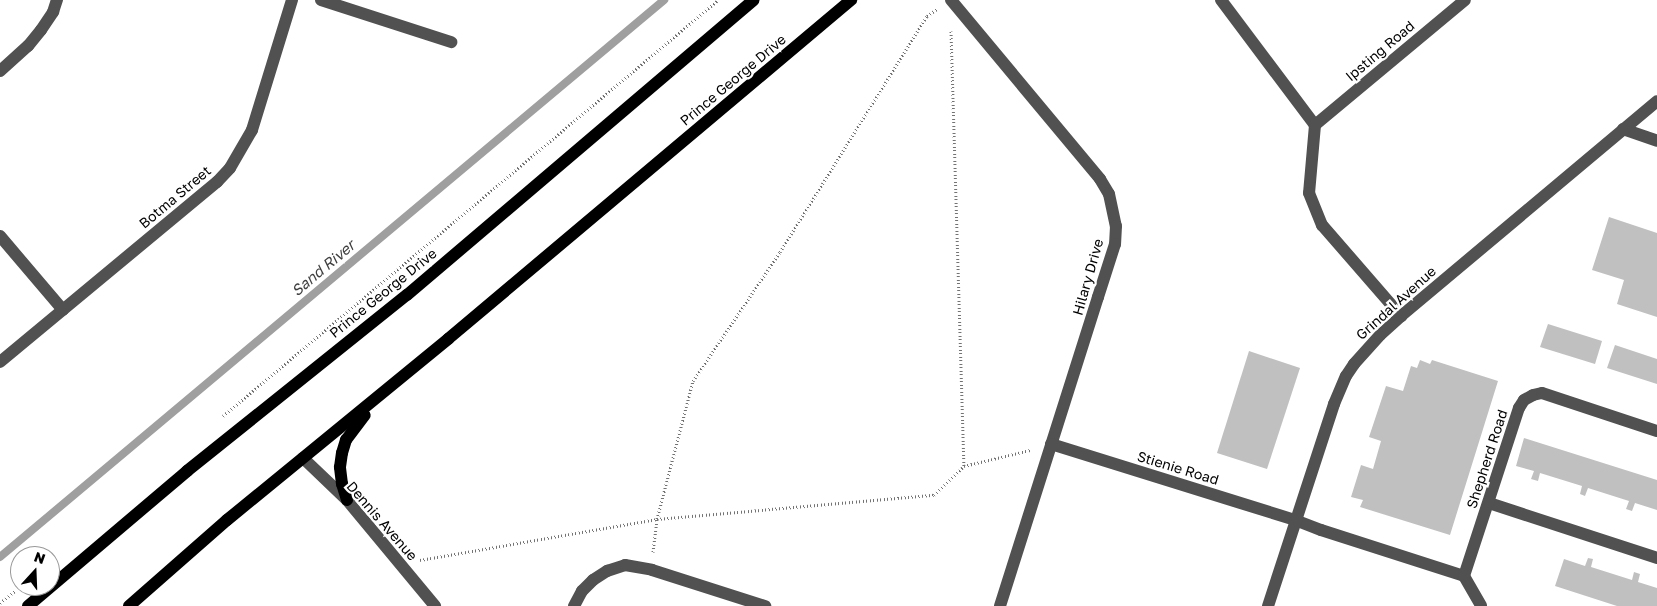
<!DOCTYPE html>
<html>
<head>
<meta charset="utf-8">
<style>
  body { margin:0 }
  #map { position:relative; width:1657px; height:606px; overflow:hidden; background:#fff; font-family:"Golos Text",sans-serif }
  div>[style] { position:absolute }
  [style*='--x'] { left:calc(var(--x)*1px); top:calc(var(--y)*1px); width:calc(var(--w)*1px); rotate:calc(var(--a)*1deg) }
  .stream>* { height:8px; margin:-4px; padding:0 4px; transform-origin:4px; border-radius:4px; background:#9f9f9f }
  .building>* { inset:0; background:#c0c0c0 }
  .path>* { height:3px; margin-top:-1.5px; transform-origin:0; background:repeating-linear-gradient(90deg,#737373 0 1px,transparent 0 3.5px) }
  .minor>* { height:12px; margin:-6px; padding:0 6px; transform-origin:6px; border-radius:6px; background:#515151 }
  .major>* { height:12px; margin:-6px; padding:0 6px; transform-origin:6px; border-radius:6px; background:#000 }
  span { translate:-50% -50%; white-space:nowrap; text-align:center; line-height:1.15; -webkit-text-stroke:4.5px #fff; paint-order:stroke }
  .street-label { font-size:14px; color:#000 }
  .water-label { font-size:15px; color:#404040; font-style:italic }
  .north { position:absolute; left:10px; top:546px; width:50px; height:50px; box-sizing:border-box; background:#fff; border:1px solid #999; border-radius:50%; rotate:20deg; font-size:14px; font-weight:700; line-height:20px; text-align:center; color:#000 }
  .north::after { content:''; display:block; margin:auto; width:18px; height:22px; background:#000; clip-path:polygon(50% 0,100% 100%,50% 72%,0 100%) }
</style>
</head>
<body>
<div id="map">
  <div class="stream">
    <div style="--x:0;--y:557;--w:867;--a:-39.99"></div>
  </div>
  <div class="building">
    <div style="clip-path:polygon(1609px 217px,1657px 233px,1657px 317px,1617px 304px,1624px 280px,1592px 270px)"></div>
    <div style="clip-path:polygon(1548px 324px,1602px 341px,1595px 364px,1540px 347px)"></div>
    <div style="clip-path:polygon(1615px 345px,1657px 359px,1657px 384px,1607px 368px)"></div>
    <div style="clip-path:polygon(1249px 351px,1300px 368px,1267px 469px,1217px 453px)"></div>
    <div style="clip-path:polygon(1420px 360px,1430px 364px,1432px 360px,1498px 381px,1450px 535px,1360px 507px,1363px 500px,1351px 497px,1361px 465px,1373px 469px,1381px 441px,1369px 437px,1386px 386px,1403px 391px,1411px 366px,1417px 368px)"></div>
    <div style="clip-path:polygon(1524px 438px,1657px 480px,1657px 510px,1635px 503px,1632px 511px,1626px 509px,1629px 501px,1588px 488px,1585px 496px,1580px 494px,1582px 486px,1540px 473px,1538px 481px,1531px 479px,1534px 471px,1516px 466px)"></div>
    <div style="clip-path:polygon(1588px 558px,1593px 559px,1591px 567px,1632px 580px,1634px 572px,1640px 574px,1638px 582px,1657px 588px,1657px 606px,1617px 606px,1555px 586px,1564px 559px,1585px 566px)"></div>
  </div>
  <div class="path">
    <div style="--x:951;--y:31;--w:435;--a:88.3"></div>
    <div style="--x:964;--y:466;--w:68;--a:-13.6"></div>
    <div style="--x:223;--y:416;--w:647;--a:-40.04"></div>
    <div style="--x:653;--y:552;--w:33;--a:-83"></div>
    <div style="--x:657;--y:519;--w:143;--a:-75.4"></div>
    <div style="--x:693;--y:381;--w:156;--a:-56"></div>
    <div style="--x:780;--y:252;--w:278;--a:-58.1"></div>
    <div style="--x:927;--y:16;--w:12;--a:-35"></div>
    <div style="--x:420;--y:560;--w:241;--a:-9.8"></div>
    <div style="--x:657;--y:519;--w:278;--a:-5"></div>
    <div style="--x:934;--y:495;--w:42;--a:-44"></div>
    <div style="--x:0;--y:603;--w:19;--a:-39"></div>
  </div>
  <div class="minor">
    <div style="--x:321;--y:0;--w:137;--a:17.9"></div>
    <div style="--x:951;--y:0;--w:233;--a:50.2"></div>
    <div style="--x:1100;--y:179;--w:17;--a:59"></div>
    <div style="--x:1109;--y:194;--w:33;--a:78"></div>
    <div style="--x:1116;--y:226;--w:18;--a:93"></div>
    <div style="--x:1115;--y:244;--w:56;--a:107.8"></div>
    <div style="--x:1098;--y:297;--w:324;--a:107.6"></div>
    <div style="--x:1221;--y:0;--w:156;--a:53.1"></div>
    <div style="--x:1315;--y:125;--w:68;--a:95"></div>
    <div style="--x:1309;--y:193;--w:35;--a:68"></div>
    <div style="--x:1322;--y:225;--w:121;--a:49"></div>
    <div style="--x:0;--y:71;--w:38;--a:-42"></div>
    <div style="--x:28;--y:46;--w:21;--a:-51"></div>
    <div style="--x:41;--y:30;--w:22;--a:-56"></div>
    <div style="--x:53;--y:12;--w:13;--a:-72"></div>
    <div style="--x:1315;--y:125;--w:195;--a:-39.8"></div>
    <div style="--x:1623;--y:129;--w:36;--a:19"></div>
    <div style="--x:0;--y:236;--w:97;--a:49.6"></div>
    <div style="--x:0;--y:362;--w:282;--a:-39.7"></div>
    <div style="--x:217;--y:182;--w:19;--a:-47"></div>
    <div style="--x:230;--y:168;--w:44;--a:-59.9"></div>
    <div style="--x:252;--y:130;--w:136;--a:-72.9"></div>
    <div style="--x:1051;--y:444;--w:256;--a:17.3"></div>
    <div style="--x:1295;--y:520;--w:28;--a:21"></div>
    <div style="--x:1321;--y:530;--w:150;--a:17.8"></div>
    <div style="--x:1464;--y:576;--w:34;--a:60"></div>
    <div style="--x:303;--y:458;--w:61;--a:43.7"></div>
    <div style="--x:347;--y:500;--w:138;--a:50.3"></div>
    <div style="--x:1489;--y:503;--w:177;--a:18.1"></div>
    <div style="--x:1464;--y:576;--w:177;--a:-71.9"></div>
    <div style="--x:1519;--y:408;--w:9;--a:-58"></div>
    <div style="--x:1524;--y:400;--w:10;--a:-29"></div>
    <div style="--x:1533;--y:395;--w:9;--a:-13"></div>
    <div style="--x:1542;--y:393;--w:121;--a:18.3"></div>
    <div style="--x:574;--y:606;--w:17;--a:-62"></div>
    <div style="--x:582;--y:591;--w:16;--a:-45"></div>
    <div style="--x:593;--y:580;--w:17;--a:-33"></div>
    <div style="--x:607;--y:571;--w:19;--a:-18"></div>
    <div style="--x:625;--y:565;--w:27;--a:10"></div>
    <div style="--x:652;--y:570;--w:119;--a:17.7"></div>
    <div style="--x:1268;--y:606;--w:213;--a:-71.9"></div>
    <div style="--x:1334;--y:404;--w:30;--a:-67"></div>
    <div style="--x:1346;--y:376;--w:14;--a:-56"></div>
    <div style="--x:1354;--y:364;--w:39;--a:-48"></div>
    <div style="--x:1380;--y:335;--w:28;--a:-42"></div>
    <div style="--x:1401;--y:316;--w:334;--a:-40"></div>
  </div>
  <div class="major">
    <div style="--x:347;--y:500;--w:17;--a:-107"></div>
    <div style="--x:342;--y:484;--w:17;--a:-97"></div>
    <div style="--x:340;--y:467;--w:14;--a:-82"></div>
    <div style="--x:342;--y:453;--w:14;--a:-73"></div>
    <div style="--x:346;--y:440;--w:31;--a:-53"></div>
    <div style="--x:28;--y:606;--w:209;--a:-40.3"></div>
    <div style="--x:187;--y:471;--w:282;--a:-38.7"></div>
    <div style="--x:407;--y:295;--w:455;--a:-40.4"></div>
    <div style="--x:129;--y:606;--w:130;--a:-41.3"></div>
    <div style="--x:227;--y:520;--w:286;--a:-39.3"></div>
    <div style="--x:448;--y:339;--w:527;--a:-40.07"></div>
  </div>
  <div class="street-label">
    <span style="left:1380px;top:51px;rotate:-40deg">Ipsting Road</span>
    <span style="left:733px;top:80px;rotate:-40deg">Prince George Drive</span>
    <span style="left:175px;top:197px;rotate:-40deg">Botma Street</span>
    <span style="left:1088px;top:277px;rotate:-74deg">Hilary Drive</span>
    <span style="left:383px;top:293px;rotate:-39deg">Prince George Drive</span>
    <span style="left:1396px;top:303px;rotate:-42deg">Grindal Avenue</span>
    <span style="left:1487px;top:459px;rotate:-72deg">Shepherd Road</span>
    <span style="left:1178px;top:468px;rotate:17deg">Stienie Road</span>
    <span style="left:382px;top:521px;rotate:49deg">Dennis Avenue</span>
  </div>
  <div class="water-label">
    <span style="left:323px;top:268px;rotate:-40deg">Sand River</span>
  </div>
  <div class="north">N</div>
</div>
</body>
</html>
